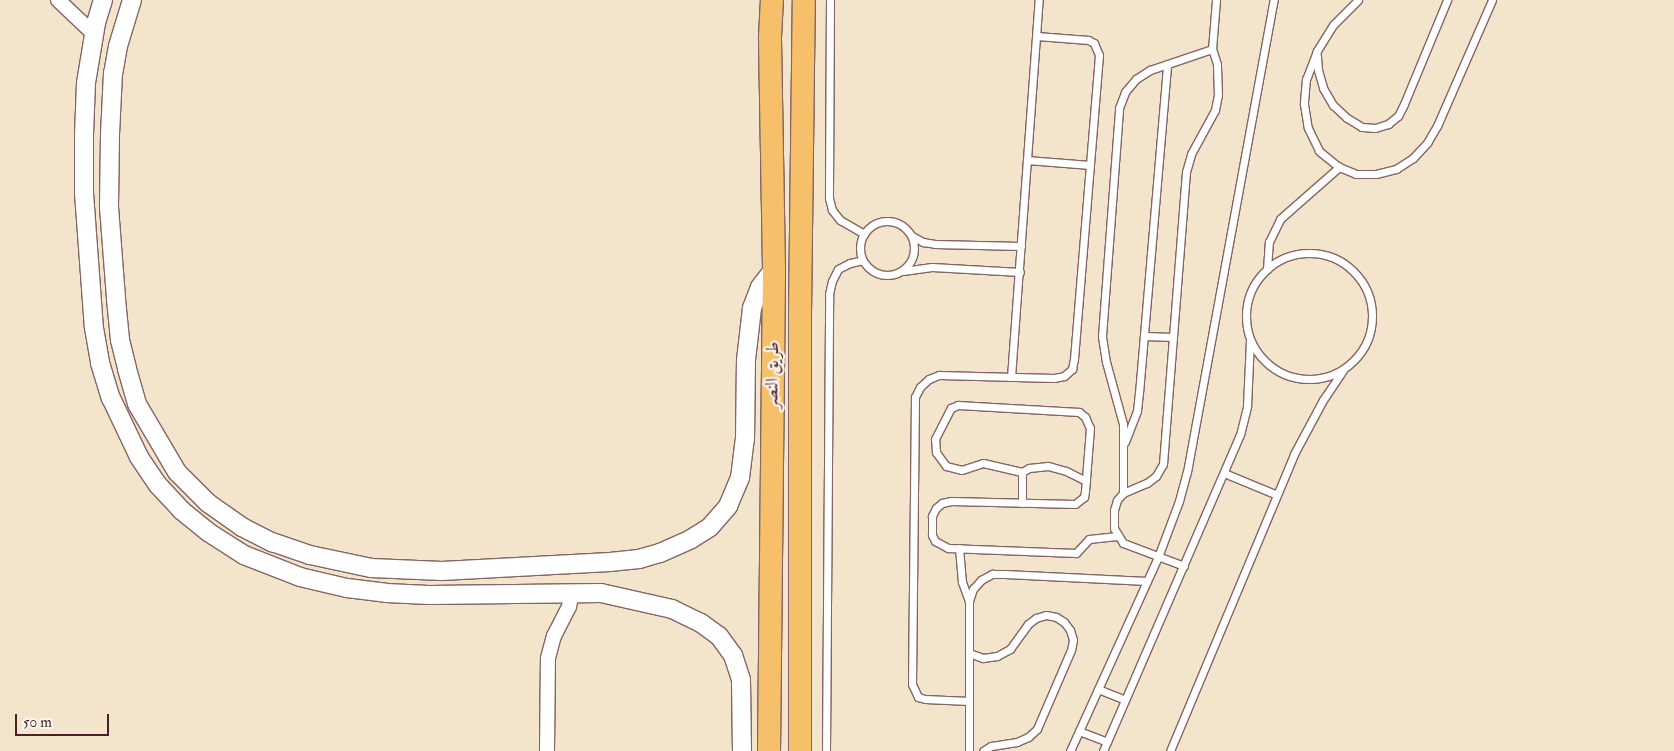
<!DOCTYPE html>
<html>
<head>
<meta charset="utf-8">
<style>
  body { margin:0 }
  #map { position:relative; width:1674px; height:751px; overflow:hidden; background:#f3e5cb; font-family:"IM FELL Double Pica",Amiri,serif }
  div>[style] { position:absolute }
  [style*='--x'] { left:calc(var(--x)*1px); top:calc(var(--y)*1px); width:calc(var(--w)*1px); rotate:calc(var(--a)*1deg) }
  .roads { filter:drop-shadow(1px 0 #856463) drop-shadow(-1px 0 #856463) drop-shadow(0 1px #856463) drop-shadow(0 -1px #856463) }
  .service>* { height:7px; margin:-3.5px; padding:0 3.5px; transform-origin:3.5px; border-radius:3.5px; background:#fff }
  .service>.ring { margin:-3.5px; padding:0; box-sizing:content-box; background:none; border:7px solid #fff; border-radius:50% }
  .minor>* { height:14px; margin:-7px; padding:0 7px; transform-origin:7px; border-radius:7px; background:#fff }
  .tertiary>* { height:18px; margin:-9px; padding:0 9px; transform-origin:9px; border-radius:9px; background:#fff }
  .trunk>* { height:22px; margin:-11px; padding:0 11px; transform-origin:11px; border-radius:11px; background:#f6c06b }
  span { translate:-50% -50%; white-space:nowrap; text-align:center; line-height:1.15; -webkit-text-stroke:4.5px #fbf7ec; paint-order:stroke }
  .street-label { font-size:18px; color:#4a1f2b }
  .scale { position:absolute; left:15px; top:714px; width:94px; height:22px; box-sizing:border-box; border:2px solid #4a1f2b; border-top:0; padding-left:6px; font-size:15px; line-height:18px; white-space:nowrap; color:#4a1f2b; -webkit-text-stroke:4px #fbf7ec; paint-order:stroke }
</style>
</head>
<body>
<div id="map">
  <div class="roads">
    <div class="service">
      <div style="--x:830;--y:0;--w:198;--a:90.3"></div>
      <div style="--x:829;--y:198;--w:12;--a:76"></div>
      <div style="--x:832;--y:210;--w:13;--a:51"></div>
      <div style="--x:840;--y:220;--w:28;--a:30"></div>
      <div style="--x:1358;--y:0;--w:35;--a:135"></div>
      <div style="--x:1333;--y:25;--w:31;--a:122"></div>
      <div style="--x:1317;--y:51;--w:30;--a:111"></div>
      <div style="--x:1306;--y:79;--w:25;--a:95"></div>
      <div style="--x:1304;--y:104;--w:24;--a:81"></div>
      <div style="--x:1308;--y:128;--w:25;--a:64"></div>
      <div style="--x:1319;--y:151;--w:26;--a:39"></div>
      <div style="--x:1339;--y:167;--w:18;--a:22"></div>
      <div style="--x:1356;--y:174;--w:20;--a:0"></div>
      <div style="--x:1376;--y:174;--w:21;--a:-14"></div>
      <div style="--x:1396;--y:169;--w:20;--a:-33"></div>
      <div style="--x:1413;--y:158;--w:21;--a:-47"></div>
      <div style="--x:1427;--y:143;--w:20;--a:-60"></div>
      <div style="--x:1437;--y:126;--w:137;--a:-66.4"></div>
      <div style="--x:1317;--y:56;--w:14;--a:86"></div>
      <div style="--x:1318;--y:70;--w:19;--a:74"></div>
      <div style="--x:1323;--y:88;--w:20;--a:60"></div>
      <div style="--x:1333;--y:105;--w:19;--a:43"></div>
      <div style="--x:1347;--y:118;--w:17;--a:31"></div>
      <div style="--x:1362;--y:127;--w:13;--a:4"></div>
      <div style="--x:1375;--y:128;--w:14;--a:-17"></div>
      <div style="--x:1388;--y:124;--w:13;--a:-39"></div>
      <div style="--x:1398;--y:116;--w:13;--a:-63"></div>
      <div style="--x:1404;--y:104;--w:113;--a:-67.5"></div>
      <div style="--x:1027;--y:160;--w:63;--a:4.5"></div>
      <div class="ring" style="left:860px;top:221px;width:47px;height:47px"></div>
      <div style="--x:912;--y:236;--w:13;--a:29"></div>
      <div style="--x:923;--y:242;--w:12;--a:9"></div>
      <div style="--x:935;--y:244;--w:86;--a:1.3"></div>
      <div class="ring" style="left:1246px;top:253px;width:119px;height:119px"></div>
      <div style="--x:1267;--y:269;--w:27;--a:-86"></div>
      <div style="--x:1269;--y:242;--w:25;--a:-64"></div>
      <div style="--x:1280;--y:219;--w:79;--a:-41.4"></div>
      <div style="--x:903;--y:271;--w:29;--a:-8"></div>
      <div style="--x:932;--y:267;--w:88;--a:3.3"></div>
      <div style="--x:1144;--y:336;--w:29;--a:2"></div>
      <div style="--x:1011;--y:377;--w:378;--a:-85.8"></div>
      <div style="--x:1125;--y:442;--w:33;--a:-69"></div>
      <div style="--x:1137;--y:411;--w:18;--a:-84"></div>
      <div style="--x:1139;--y:393;--w:330;--a:-85.1"></div>
      <div style="--x:1022;--y:472;--w:31;--a:90"></div>
      <div style="--x:1224;--y:473;--w:57;--a:22.5"></div>
      <div style="--x:1086;--y:481;--w:22;--a:-153"></div>
      <div style="--x:1066;--y:471;--w:19;--a:-164"></div>
      <div style="--x:1048;--y:466;--w:19;--a:174"></div>
      <div style="--x:1029;--y:468;--w:8;--a:150"></div>
      <div style="--x:1022;--y:472;--w:40;--a:-167"></div>
      <div style="--x:983;--y:463;--w:22;--a:162"></div>
      <div style="--x:962;--y:470;--w:16;--a:-166"></div>
      <div style="--x:946;--y:466;--w:17;--a:-126"></div>
      <div style="--x:936;--y:452;--w:13;--a:-94"></div>
      <div style="--x:935;--y:439;--w:35;--a:-63"></div>
      <div style="--x:951;--y:408;--w:8;--a:-23"></div>
      <div style="--x:958;--y:405;--w:121;--a:3.3"></div>
      <div style="--x:1079;--y:412;--w:8;--a:40"></div>
      <div style="--x:1085;--y:417;--w:12;--a:66"></div>
      <div style="--x:1090;--y:428;--w:63;--a:94.5"></div>
      <div style="--x:1085;--y:491;--w:6;--a:99"></div>
      <div style="--x:1084;--y:497;--w:11;--a:142"></div>
      <div style="--x:1075;--y:504;--w:124;--a:-178.6"></div>
      <div style="--x:951;--y:501;--w:9;--a:167"></div>
      <div style="--x:942;--y:503;--w:8;--a:140"></div>
      <div style="--x:936;--y:508;--w:9;--a:117"></div>
      <div style="--x:932;--y:516;--w:19;--a:90"></div>
      <div style="--x:932;--y:535;--w:7;--a:63"></div>
      <div style="--x:935;--y:541;--w:15;--a:28"></div>
      <div style="--x:948;--y:548;--w:128;--a:2.2"></div>
      <div style="--x:1076;--y:553;--w:19;--a:-47"></div>
      <div style="--x:1089;--y:539;--w:28;--a:-6"></div>
      <div style="--x:1123;--y:493;--w:69;--a:-90"></div>
      <div style="--x:1123;--y:424;--w:64;--a:-105.3"></div>
      <div style="--x:1106;--y:362;--w:26;--a:-99"></div>
      <div style="--x:1102;--y:336;--w:229;--a:-85.7"></div>
      <div style="--x:1119;--y:108;--w:17;--a:-69"></div>
      <div style="--x:1125;--y:92;--w:17;--a:-50"></div>
      <div style="--x:1136;--y:79;--w:17;--a:-33"></div>
      <div style="--x:1150;--y:70;--w:65;--a:-18.7"></div>
      <div style="--x:959;--y:548;--w:34;--a:85"></div>
      <div style="--x:962;--y:582;--w:20;--a:70"></div>
      <div style="--x:1184;--y:566;--w:65;--a:-159.3"></div>
      <div style="--x:1123;--y:543;--w:17;--a:-121"></div>
      <div style="--x:1114;--y:528;--w:18;--a:-90"></div>
      <div style="--x:1114;--y:510;--w:10;--a:-73"></div>
      <div style="--x:1117;--y:500;--w:9;--a:-49"></div>
      <div style="--x:1123;--y:493;--w:26;--a:-23"></div>
      <div style="--x:1147;--y:483;--w:11;--a:-38"></div>
      <div style="--x:1156;--y:476;--w:14;--a:-60"></div>
      <div style="--x:1163;--y:464;--w:293;--a:-85.5"></div>
      <div style="--x:1186;--y:172;--w:19;--a:-74"></div>
      <div style="--x:1191;--y:154;--w:50;--a:-61.4"></div>
      <div style="--x:1215;--y:110;--w:15;--a:-79"></div>
      <div style="--x:1218;--y:95;--w:31;--a:-92"></div>
      <div style="--x:1217;--y:64;--w:16;--a:-108"></div>
      <div style="--x:1212;--y:49;--w:49;--a:-85.3"></div>
      <div style="--x:969;--y:653;--w:15;--a:20"></div>
      <div style="--x:983;--y:658;--w:14;--a:-8"></div>
      <div style="--x:997;--y:656;--w:15;--a:-28"></div>
      <div style="--x:1010;--y:649;--w:31;--a:-54"></div>
      <div style="--x:1028;--y:624;--w:10;--a:-37"></div>
      <div style="--x:1036;--y:618;--w:10;--a:-17"></div>
      <div style="--x:1046;--y:615;--w:10;--a:11"></div>
      <div style="--x:1056;--y:617;--w:9;--a:32"></div>
      <div style="--x:1064;--y:622;--w:10;--a:53"></div>
      <div style="--x:1070;--y:630;--w:10;--a:73"></div>
      <div style="--x:1073;--y:640;--w:10;--a:101"></div>
      <div style="--x:1071;--y:650;--w:86;--a:113.3"></div>
      <div style="--x:1037;--y:729;--w:12;--a:138"></div>
      <div style="--x:1028;--y:737;--w:12;--a:156"></div>
      <div style="--x:1017;--y:742;--w:26;--a:171"></div>
      <div style="--x:991;--y:746;--w:9;--a:148"></div>
      <div style="--x:1098;--y:689;--w:29;--a:22"></div>
      <div style="--x:969;--y:701;--w:44;--a:-177.4"></div>
      <div style="--x:925;--y:699;--w:7;--a:-164"></div>
      <div style="--x:918;--y:697;--w:14;--a:-115"></div>
      <div style="--x:912;--y:684;--w:287;--a:-89.4"></div>
      <div style="--x:915;--y:397;--w:11;--a:-63"></div>
      <div style="--x:920;--y:387;--w:12;--a:-42"></div>
      <div style="--x:929;--y:379;--w:11;--a:-22"></div>
      <div style="--x:939;--y:375;--w:115;--a:1.5"></div>
      <div style="--x:1054;--y:378;--w:10;--a:-11"></div>
      <div style="--x:1064;--y:376;--w:11;--a:-41"></div>
      <div style="--x:1072;--y:369;--w:10;--a:-79"></div>
      <div style="--x:1074;--y:359;--w:305;--a:-85.3"></div>
      <div style="--x:1099;--y:55;--w:13;--a:-113"></div>
      <div style="--x:1094;--y:43;--w:7;--a:-153"></div>
      <div style="--x:1088;--y:40;--w:51;--a:-175.5"></div>
      <div style="--x:1079;--y:731;--w:30;--a:21"></div>
      <div style="--x:826;--y:751;--w:457;--a:-89.6"></div>
      <div style="--x:829;--y:294;--w:13;--a:-77"></div>
      <div style="--x:832;--y:281;--w:13;--a:-63"></div>
      <div style="--x:838;--y:269;--w:13;--a:-27"></div>
      <div style="--x:850;--y:263;--w:13;--a:-13"></div>
      <div style="--x:969;--y:751;--w:150;--a:-90"></div>
      <div style="--x:969;--y:601;--w:13;--a:-72"></div>
      <div style="--x:973;--y:589;--w:12;--a:-48"></div>
      <div style="--x:981;--y:580;--w:13;--a:-29"></div>
      <div style="--x:992;--y:574;--w:13;--a:0"></div>
      <div style="--x:1005;--y:574;--w:142;--a:2.8"></div>
      <div style="--x:1070;--y:751;--w:213;--a:-65.6"></div>
      <div style="--x:1158;--y:557;--w:60;--a:-69.4"></div>
      <div style="--x:1179;--y:501;--w:30;--a:-75"></div>
      <div style="--x:1187;--y:472;--w:480;--a:-79.6"></div>
      <div style="--x:1103;--y:751;--w:344;--a:-66.6"></div>
      <div style="--x:1240;--y:435;--w:30;--a:-76"></div>
      <div style="--x:1247;--y:406;--w:66;--a:-87.4"></div>
      <div style="--x:1170;--y:751;--w:322;--a:-67.3"></div>
      <div style="--x:1294;--y:454;--w:61;--a:-61.8"></div>
      <div style="--x:1323;--y:400;--w:36;--a:-56"></div>
    </div>
    <div class="minor">
      <div style="--x:58;--y:0;--w:50;--a:43.4"></div>
      <div style="--x:547;--y:751;--w:93;--a:-89.4"></div>
      <div style="--x:548;--y:658;--w:23;--a:-75"></div>
      <div style="--x:554;--y:636;--w:33;--a:-63"></div>
      <div style="--x:569;--y:607;--w:15;--a:-79"></div>
    </div>
    <div class="tertiary">
      <div style="--x:103;--y:0;--w:24;--a:107"></div>
      <div style="--x:96;--y:23;--w:61;--a:99.5"></div>
      <div style="--x:86;--y:83;--w:51;--a:92.2"></div>
      <div style="--x:84;--y:134;--w:59;--a:90"></div>
      <div style="--x:84;--y:193;--w:135;--a:85.8"></div>
      <div style="--x:94;--y:328;--w:36;--a:80"></div>
      <div style="--x:100;--y:363;--w:37;--a:73"></div>
      <div style="--x:111;--y:398;--w:65;--a:64.6"></div>
      <div style="--x:139;--y:457;--w:34;--a:56"></div>
      <div style="--x:158;--y:485;--w:34;--a:47"></div>
      <div style="--x:181;--y:510;--w:35;--a:39"></div>
      <div style="--x:208;--y:532;--w:43;--a:32.6"></div>
      <div style="--x:244;--y:555;--w:60;--a:21.4"></div>
      <div style="--x:300;--y:577;--w:48;--a:13.2"></div>
      <div style="--x:347;--y:588;--w:39;--a:7"></div>
      <div style="--x:386;--y:593;--w:43;--a:2.7"></div>
      <div style="--x:429;--y:595;--w:172;--a:-0.7"></div>
      <div style="--x:601;--y:593;--w:73;--a:12.7"></div>
      <div style="--x:672;--y:609;--w:32;--a:26"></div>
      <div style="--x:701;--y:623;--w:22;--a:36"></div>
      <div style="--x:719;--y:636;--w:24;--a:54"></div>
      <div style="--x:733;--y:655;--w:26;--a:72"></div>
      <div style="--x:741;--y:680;--w:71;--a:89.2"></div>
      <div style="--x:132;--y:0;--w:48;--a:106.9"></div>
      <div style="--x:118;--y:46;--w:27;--a:100"></div>
      <div style="--x:113;--y:73;--w:62;--a:92.8"></div>
      <div style="--x:110;--y:135;--w:72;--a:90.8"></div>
      <div style="--x:109;--y:207;--w:92;--a:85.6"></div>
      <div style="--x:116;--y:299;--w:41;--a:84.4"></div>
      <div style="--x:120;--y:340;--w:30;--a:76"></div>
      <div style="--x:127;--y:369;--w:36;--a:74"></div>
      <div style="--x:137;--y:404;--w:79;--a:59.5"></div>
      <div style="--x:177;--y:472;--w:44;--a:45"></div>
      <div style="--x:208;--y:503;--w:42;--a:35.2"></div>
      <div style="--x:242;--y:527;--w:34;--a:27"></div>
      <div style="--x:272;--y:542;--w:40;--a:18.9"></div>
      <div style="--x:310;--y:555;--w:62;--a:12"></div>
      <div style="--x:371;--y:568;--w:71;--a:2.4"></div>
      <div style="--x:442;--y:571;--w:168;--a:-3.1"></div>
      <div style="--x:610;--y:562;--w:29;--a:-6"></div>
      <div style="--x:639;--y:559;--w:22;--a:-16"></div>
      <div style="--x:660;--y:553;--w:34;--a:-24"></div>
      <div style="--x:691;--y:539;--w:22;--a:-32"></div>
      <div style="--x:710;--y:527;--w:28;--a:-49"></div>
      <div style="--x:728;--y:506;--w:30;--a:-67"></div>
      <div style="--x:740;--y:478;--w:38;--a:-83"></div>
      <div style="--x:745;--y:440;--w:80;--a:-89.3"></div>
      <div style="--x:746;--y:360;--w:52;--a:-83.4"></div>
      <div style="--x:752;--y:308;--w:22;--a:-69"></div>
      <div style="--x:760;--y:287;--w:23;--a:-52"></div>
    </div>
    <div class="trunk">
      <div style="--x:769;--y:751;--w:482;--a:-89.4"></div>
      <div style="--x:774;--y:269;--w:232;--a:-91"></div>
      <div style="--x:770;--y:37;--w:37;--a:-87"></div>
      <div style="--x:800;--y:751;--w:438;--a:-90"></div>
      <div style="--x:800;--y:313;--w:313;--a:-89.3"></div>
    </div>
  </div>
  <div class="street-label">
    <span style="left:773px;top:375px;rotate:-89deg">طريق النصر</span>
  </div>
  <div class="scale">50 m</div>
</div>
</body>
</html>
